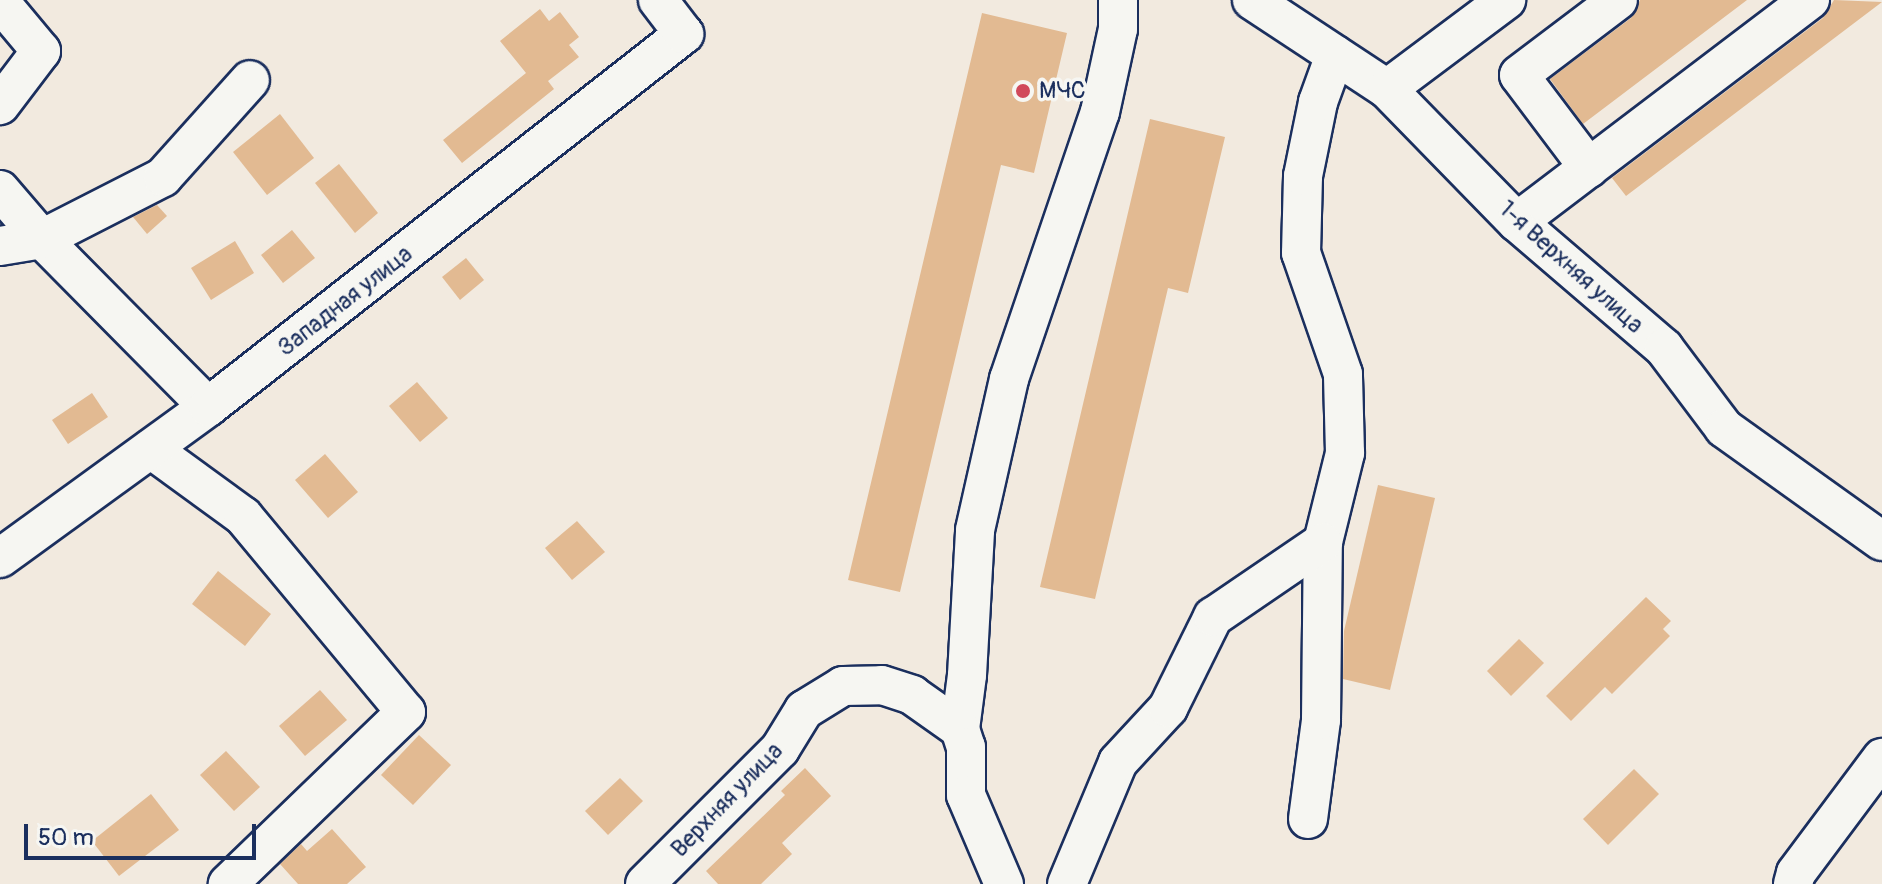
<!DOCTYPE html>
<html>
<head>
<meta charset="utf-8">
<style>
  body { margin:0 }
  #map { position:relative; width:1882px; height:884px; overflow:hidden; background:#f2eadf; font-family:Pangolin,sans-serif }
  div>[style] { position:absolute }
  [style*='--x'] { left:calc(var(--x)*1px); top:calc(var(--y)*1px); width:calc(var(--w)*1px); rotate:calc(var(--a)*1deg) }
  .building>* { inset:0; background:#e2ba92 }
  .roads { filter:drop-shadow(2px 0 #1b2f5e) drop-shadow(-2px 0 #1b2f5e) drop-shadow(0 2px #1b2f5e) drop-shadow(0 -2px #1b2f5e) }
  .minor>* { height:38px; margin:-19px; padding:0 19px; transform-origin:19px; border-radius:19px; background:#f6f6f2 }
  .dots>* { width:22px; height:22px; translate:-50% -50%; box-sizing:border-box; border:4px solid #f6f6f2; border-radius:50% }
  span { translate:-50% -50%; white-space:nowrap; text-align:center; line-height:1.15; -webkit-text-stroke:7px #f6f6f2; paint-order:stroke }
  .poi-label { font-size:24px; color:#1b2f5e }
  .left { translate:0 -50%; text-align:left }
  .street-label { font-size:24px; color:#1b2f5e }
  .scale { position:absolute; left:24px; top:824px; width:232px; height:36px; box-sizing:border-box; border:4px solid #1b2f5e; border-top:0; padding-left:10px; font-size:24px; line-height:28px; white-space:nowrap; color:#1b2f5e; -webkit-text-stroke:6px #f6f6f2; paint-order:stroke }
</style>
</head>
<body>
<div id="map">
  <div class="building">
    <div style="clip-path:polygon(1640px 0,1747px 0,1583px 124px,1550px 79px,1631px 18px)"></div>
    <div style="clip-path:polygon(1834px 0,1882px 2px,1626px 196px,1612px 178px,1823px 18px)"></div>
    <div style="clip-path:polygon(540px 9px,549px 21px,560px 12px,579px 37px,569px 45px,579px 57px,548px 81px,554px 89px,462px 163px,443px 140px,526px 73px,500px 41px)"></div>
    <div style="clip-path:polygon(982px 13px,1067px 33px,1034px 173px,1001px 165px,900px 592px,848px 580px)"></div>
    <div style="clip-path:polygon(280px 114px,314px 158px,267px 195px,233px 152px)"></div>
    <div style="clip-path:polygon(1150px 119px,1225px 137px,1188px 293px,1168px 288px,1095px 599px,1040px 587px)"></div>
    <div style="clip-path:polygon(339px 164px,378px 213px,355px 233px,315px 183px)"></div>
    <div style="clip-path:polygon(157px 205px,167px 216px,147px 234px,133px 217px)"></div>
    <div style="clip-path:polygon(292px 230px,315px 258px,283px 283px,261px 255px)"></div>
    <div style="clip-path:polygon(235px 241px,254px 273px,211px 300px,191px 268px)"></div>
    <div style="clip-path:polygon(466px 258px,484px 280px,460px 300px,442px 277px)"></div>
    <div style="clip-path:polygon(417px 382px,448px 418px,420px 442px,389px 406px)"></div>
    <div style="clip-path:polygon(92px 393px,108px 417px,68px 444px,52px 420px)"></div>
    <div style="clip-path:polygon(325px 454px,358px 492px,328px 518px,295px 480px)"></div>
    <div style="clip-path:polygon(1378px 485px,1435px 498px,1390px 690px,1343px 679px,1344px 631px)"></div>
    <div style="clip-path:polygon(577px 521px,605px 552px,572px 580px,545px 548px)"></div>
    <div style="clip-path:polygon(218px 571px,271px 614px,245px 646px,192px 604px)"></div>
    <div style="clip-path:polygon(1646px 597px,1671px 621px,1663px 629px,1670px 636px,1612px 694px,1605px 687px,1571px 721px,1546px 696px)"></div>
    <div style="clip-path:polygon(1519px 639px,1544px 663px,1511px 696px,1487px 671px)"></div>
    <div style="clip-path:polygon(320px 690px,347px 720px,305px 756px,279px 726px)"></div>
    <div style="clip-path:polygon(419px 735px,451px 765px,413px 805px,381px 775px)"></div>
    <div style="clip-path:polygon(226px 751px,260px 787px,234px 811px,200px 775px)"></div>
    <div style="clip-path:polygon(805px 768px,831px 796px,782px 843px,792px 854px,761px 884px,718px 884px,706px 871px,785px 795px,781px 791px)"></div>
    <div style="clip-path:polygon(1634px 769px,1659px 794px,1608px 845px,1583px 819px)"></div>
    <div style="clip-path:polygon(620px 778px,643px 801px,608px 835px,585px 811px)"></div>
    <div style="clip-path:polygon(151px 794px,179px 830px,119px 876px,92px 841px)"></div>
    <div style="clip-path:polygon(332px 829px,366px 867px,347px 884px,298px 884px,280px 864px,301px 844px,307px 851px)"></div>
  </div>
  <div class="roads">
    <div class="minor">
      <div style="--x:1252;--y:0;--w:162;--a:33.4"></div>
      <div style="--x:1387;--y:89;--w:186;--a:45.7"></div>
      <div style="--x:1517;--y:222;--w:194;--a:40.6"></div>
      <div style="--x:1664;--y:348;--w:100;--a:53.1"></div>
      <div style="--x:1724;--y:428;--w:194;--a:35.6"></div>
      <div style="--x:0;--y:2;--w:64;--a:50.1"></div>
      <div style="--x:41;--y:51;--w:68;--a:127.2"></div>
      <div style="--x:1387;--y:89;--w:149;--a:-36.8"></div>
      <div style="--x:1589;--y:168;--w:116;--a:-127"></div>
      <div style="--x:1519;--y:75;--w:124;--a:-37.1"></div>
      <div style="--x:0;--y:190;--w:65;--a:49.4"></div>
      <div style="--x:42;--y:239;--w:236;--a:45.3"></div>
      <div style="--x:1517;--y:222;--w:368;--a:-37.2"></div>
      <div style="--x:0;--y:246;--w:43;--a:-9.5"></div>
      <div style="--x:42;--y:239;--w:136;--a:-27.1"></div>
      <div style="--x:163;--y:177;--w:130;--a:-48.1"></div>
      <div style="--x:151;--y:449;--w:114;--a:36.1"></div>
      <div style="--x:243;--y:516;--w:255;--a:50.3"></div>
      <div style="--x:406;--y:712;--w:248;--a:136"></div>
      <div style="--x:0;--y:558;--w:257;--a:-36"></div>
      <div style="--x:208;--y:407;--w:605;--a:-38.08"></div>
      <div style="--x:684;--y:34;--w:43;--a:-127.4"></div>
      <div style="--x:960;--y:729;--w:54;--a:-82.6"></div>
      <div style="--x:967;--y:675;--w:145;--a:-86.8"></div>
      <div style="--x:975;--y:530;--w:155;--a:-77.3"></div>
      <div style="--x:1009;--y:379;--w:282;--a:-71.2"></div>
      <div style="--x:1100;--y:112;--w:85;--a:-77.8"></div>
      <div style="--x:1118;--y:29;--w:29;--a:-90"></div>
      <div style="--x:1308;--y:819;--w:100;--a:-82.5"></div>
      <div style="--x:1321;--y:720;--w:178;--a:-89.4"></div>
      <div style="--x:1323;--y:542;--w:92;--a:-76.1"></div>
      <div style="--x:1345;--y:453;--w:79;--a:-91.5"></div>
      <div style="--x:1343;--y:374;--w:128;--a:-109.1"></div>
      <div style="--x:1301;--y:253;--w:77;--a:-88.5"></div>
      <div style="--x:1303;--y:176;--w:76;--a:-78.5"></div>
      <div style="--x:1318;--y:102;--w:50;--a:-70.1"></div>
      <div style="--x:645;--y:884;--w:191;--a:-45"></div>
      <div style="--x:780;--y:749;--w:46;--a:-58.4"></div>
      <div style="--x:804;--y:710;--w:46;--a:-31.6"></div>
      <div style="--x:843;--y:686;--w:39;--a:-1"></div>
      <div style="--x:882;--y:685;--w:32;--a:18"></div>
      <div style="--x:912;--y:695;--w:59;--a:35.3"></div>
      <div style="--x:960;--y:729;--w:19;--a:72"></div>
      <div style="--x:966;--y:747;--w:48;--a:90"></div>
      <div style="--x:966;--y:795;--w:97;--a:66.9"></div>
      <div style="--x:1067;--y:884;--w:132;--a:-67.3"></div>
      <div style="--x:1118;--y:762;--w:74;--a:-47.2"></div>
      <div style="--x:1168;--y:708;--w:102;--a:-63.7"></div>
      <div style="--x:1213;--y:617;--w:133;--a:-34.3"></div>
      <div style="--x:1793;--y:884;--w:11;--a:-75"></div>
      <div style="--x:1796;--y:873;--w:144;--a:-53.2"></div>
    </div>
  </div>
  <div class="dots">
    <div style="left:1023px;top:91px;background:#d1495b"></div>
  </div>
  <div class="poi-label">
    <span class="left" style="left:1039px;top:91px">МЧС</span>
  </div>
  <div class="street-label">
    <span style="left:1571px;top:267px;rotate:42deg">1-я Верхняя улица</span>
    <span style="left:345px;top:301px;rotate:-38deg">Западная улица</span>
    <span style="left:727px;top:800px;rotate:-46deg">Верхняя улица</span>
  </div>
  <div class="scale">50 m</div>
</div>
</body>
</html>
